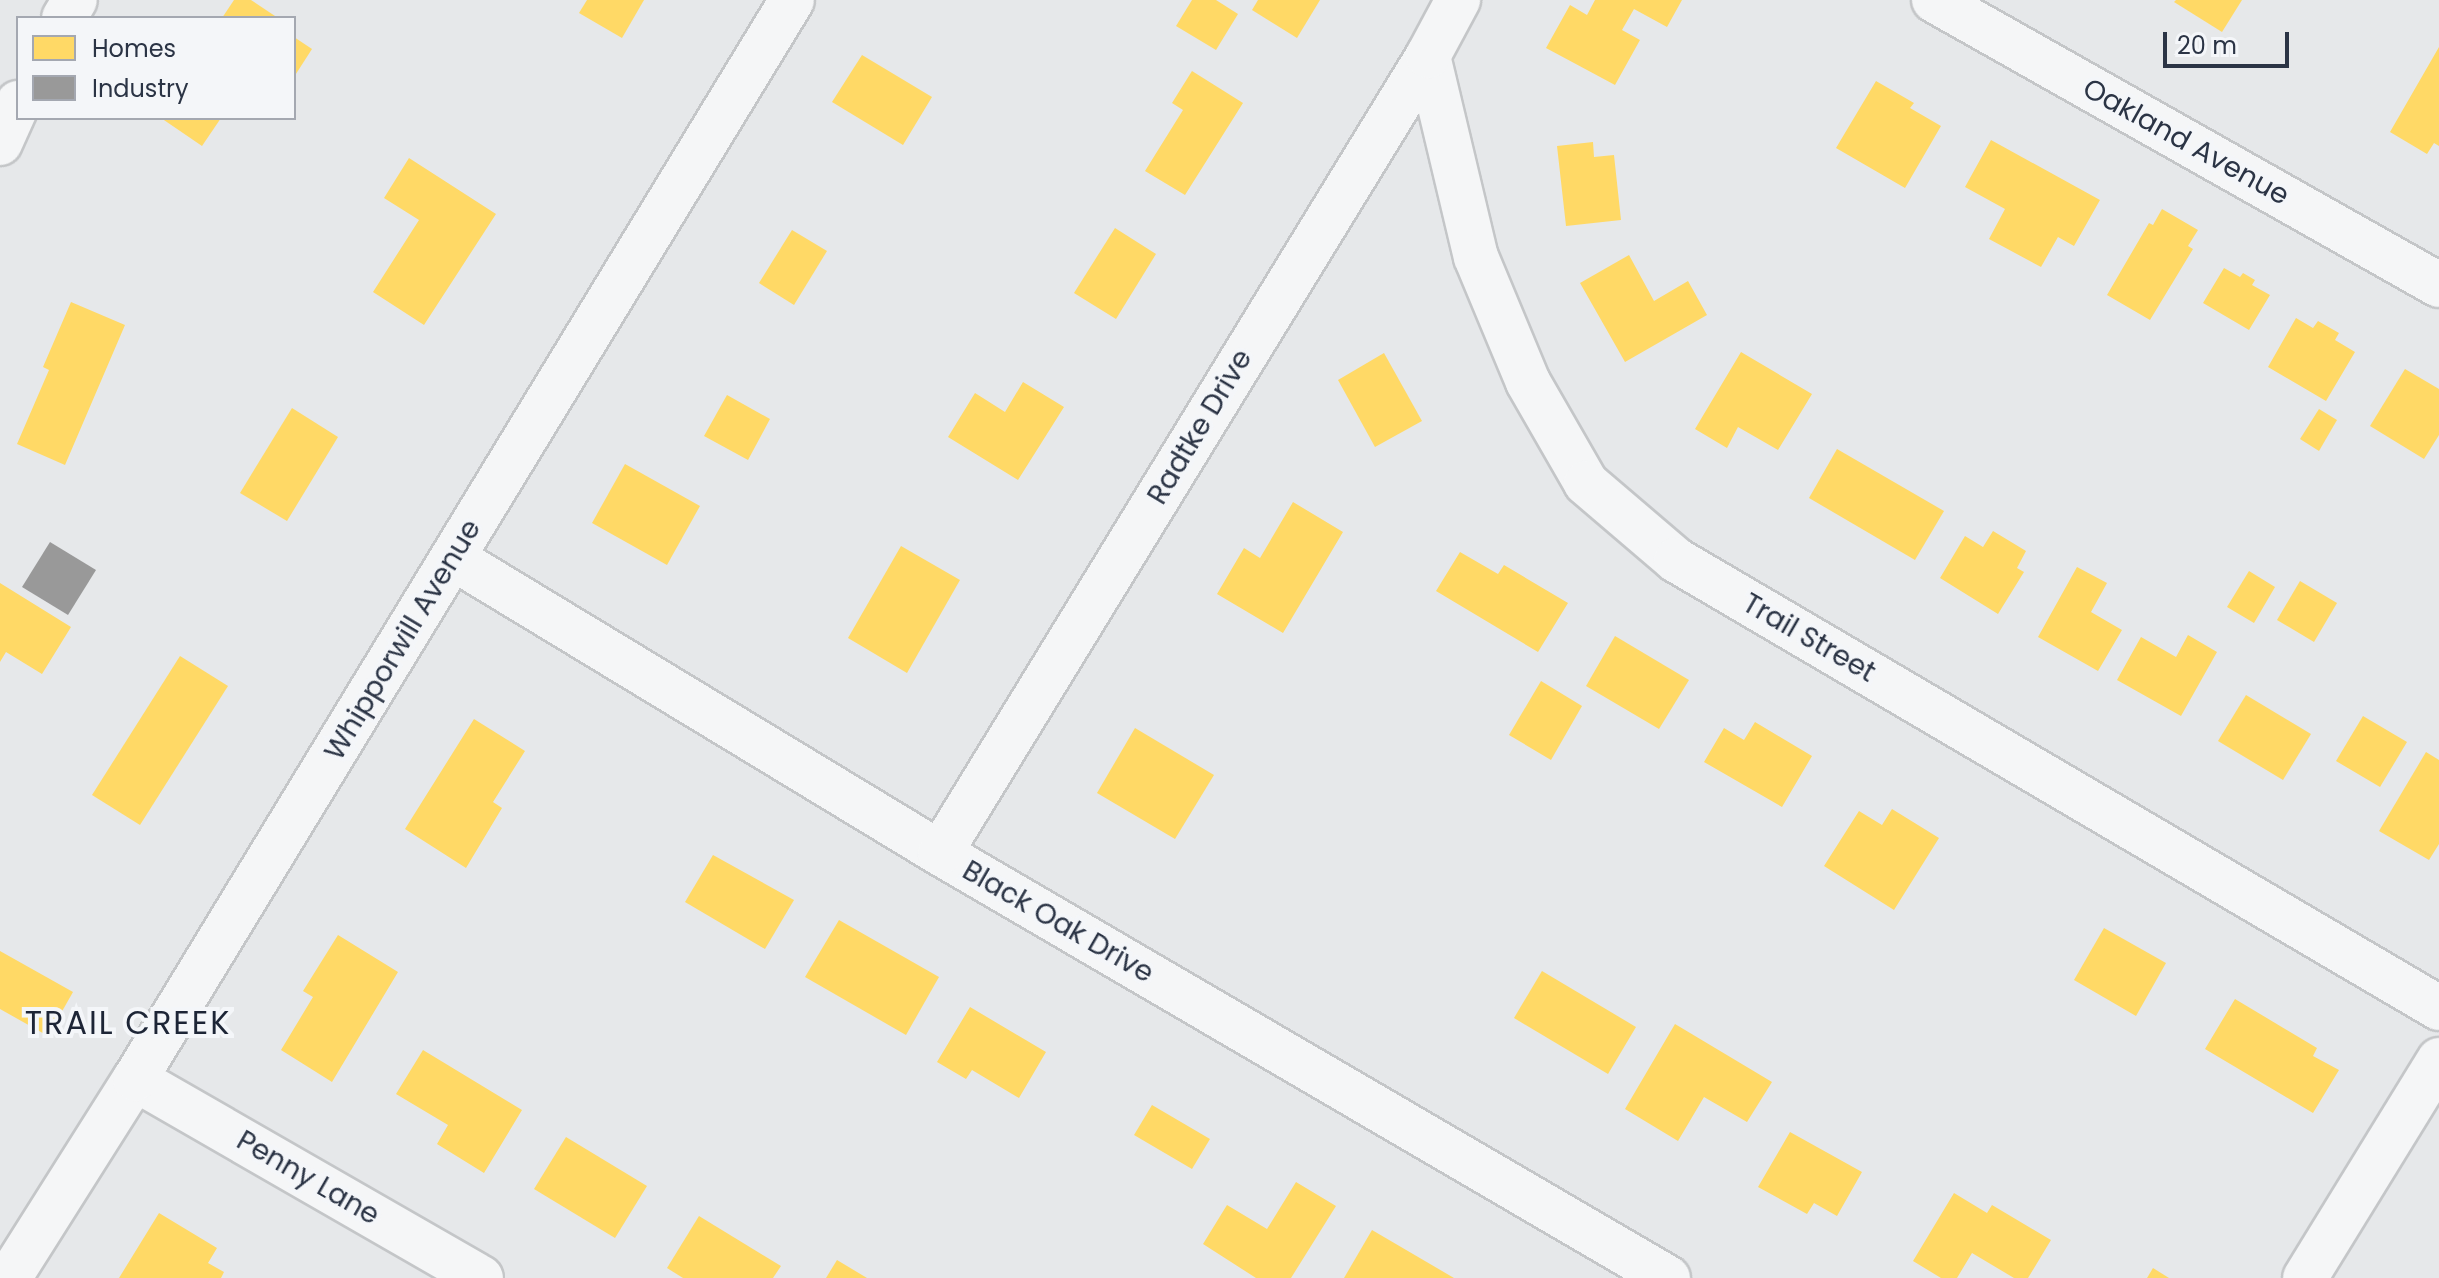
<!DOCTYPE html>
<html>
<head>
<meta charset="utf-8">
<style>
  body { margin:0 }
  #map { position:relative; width:2439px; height:1278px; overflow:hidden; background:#e6e8ea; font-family:Poppins,sans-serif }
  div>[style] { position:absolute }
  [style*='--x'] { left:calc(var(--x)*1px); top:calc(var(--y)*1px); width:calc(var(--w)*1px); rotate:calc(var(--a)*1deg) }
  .homes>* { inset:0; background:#ffd966 }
  .industry>* { inset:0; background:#999 }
  .roads { filter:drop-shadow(2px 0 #c4c6c8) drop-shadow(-2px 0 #c4c6c8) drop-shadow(0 2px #c4c6c8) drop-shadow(0 -2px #c4c6c8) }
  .street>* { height:44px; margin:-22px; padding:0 22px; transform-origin:22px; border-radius:22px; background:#f5f6f7 }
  span { translate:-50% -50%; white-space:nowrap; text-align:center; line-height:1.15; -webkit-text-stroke:8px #f4f6f9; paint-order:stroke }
  .street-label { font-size:28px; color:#2b3445 }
  .quarter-label { font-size:32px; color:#1d2536; letter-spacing:2px }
  .legend { position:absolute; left:16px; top:16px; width:280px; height:104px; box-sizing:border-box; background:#f4f6f9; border:2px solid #a4a8b1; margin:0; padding:10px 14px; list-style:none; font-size:24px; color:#2b3445 }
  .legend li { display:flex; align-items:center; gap:16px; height:40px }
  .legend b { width:40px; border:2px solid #a4a8b1 }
  .scale { position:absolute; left:2163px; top:32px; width:126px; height:36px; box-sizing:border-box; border:4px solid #2b3445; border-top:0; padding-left:10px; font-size:24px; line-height:28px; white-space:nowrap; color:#2b3445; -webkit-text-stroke:6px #f4f6f9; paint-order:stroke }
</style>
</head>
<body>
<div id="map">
  <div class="homes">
    <div style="clip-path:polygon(234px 0,251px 0,278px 18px,222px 18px)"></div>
    <div style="clip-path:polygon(587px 0,644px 0,622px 38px,579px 13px)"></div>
    <div style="clip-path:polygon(1192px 0,1216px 0,1238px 14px,1216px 50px,1176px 26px)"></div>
    <div style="clip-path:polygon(1258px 0,1320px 0,1297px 38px,1252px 10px)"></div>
    <div style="clip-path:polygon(1595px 0,1682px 0,1667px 27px,1634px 9px,1622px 30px,1640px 40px,1615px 85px,1546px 48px,1570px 5px,1587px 15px)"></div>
    <div style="clip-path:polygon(2176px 0,2242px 0,2222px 32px,2174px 2px)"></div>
    <div style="clip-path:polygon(294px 37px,312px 49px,294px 77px)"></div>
    <div style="clip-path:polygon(2439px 47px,2439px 146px,2434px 143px,2427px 154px,2390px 132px)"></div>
    <div style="clip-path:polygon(862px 55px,932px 97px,903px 145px,832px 102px)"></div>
    <div style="clip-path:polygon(1192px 71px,1243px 103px,1185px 195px,1145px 171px,1183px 110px,1172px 103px)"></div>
    <div style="clip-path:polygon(1876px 81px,1914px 103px,1910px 108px,1941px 126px,1905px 188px,1836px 148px)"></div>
    <div style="clip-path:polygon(161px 118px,221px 118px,202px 146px)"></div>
    <div style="clip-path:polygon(1991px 140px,2100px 200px,2074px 246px,2058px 237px,2041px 267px,1989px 239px,2005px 209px,1965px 187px)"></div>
    <div style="clip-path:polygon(1593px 142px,1594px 157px,1614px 155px,1621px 220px,1566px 226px,1557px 146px)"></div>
    <div style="clip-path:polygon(409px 158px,496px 214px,424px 325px,373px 292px,419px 220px,384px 198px)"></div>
    <div style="clip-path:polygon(2162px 209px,2198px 230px,2188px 246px,2193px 249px,2150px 320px,2107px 295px,2149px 223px,2153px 225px)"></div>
    <div style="clip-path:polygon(1115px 228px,1156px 254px,1116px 319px,1074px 293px)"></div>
    <div style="clip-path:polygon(792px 230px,827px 251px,794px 305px,759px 283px)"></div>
    <div style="clip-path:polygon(1629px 255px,1654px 301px,1688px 281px,1707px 315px,1625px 362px,1580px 283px)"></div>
    <div style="clip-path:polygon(2224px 268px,2240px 277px,2243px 273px,2255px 280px,2252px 285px,2270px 295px,2249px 330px,2203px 303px)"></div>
    <div style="clip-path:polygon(71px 302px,125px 325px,65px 465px,17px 444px,49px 370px,43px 367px)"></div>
    <div style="clip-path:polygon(2296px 318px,2313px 328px,2318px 321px,2339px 333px,2335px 340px,2355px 352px,2326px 401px,2268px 367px)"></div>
    <div style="clip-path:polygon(1741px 352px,1812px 394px,1778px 450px,1738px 427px,1727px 448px,1695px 429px)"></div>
    <div style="clip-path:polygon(1384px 353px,1422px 421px,1375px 447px,1338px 380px)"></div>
    <div style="clip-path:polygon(2405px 369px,2439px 389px,2439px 435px,2424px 459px,2370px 426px)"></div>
    <div style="clip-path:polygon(1023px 382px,1064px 407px,1018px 480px,948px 437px,975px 393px,1005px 412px)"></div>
    <div style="clip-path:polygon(727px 395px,770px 419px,748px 460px,704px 436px)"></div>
    <div style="clip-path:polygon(292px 408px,338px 437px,287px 521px,240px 493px)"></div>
    <div style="clip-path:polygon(2319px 409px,2337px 420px,2319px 451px,2300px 439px)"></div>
    <div style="clip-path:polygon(1837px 449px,1944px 511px,1915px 560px,1809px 498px)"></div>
    <div style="clip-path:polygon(625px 464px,700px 506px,667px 565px,592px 523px)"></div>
    <div style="clip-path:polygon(1293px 502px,1343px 532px,1283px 633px,1217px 594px,1244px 548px,1260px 558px)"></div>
    <div style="clip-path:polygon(1993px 531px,2026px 551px,2017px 568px,2024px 572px,1998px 614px,1940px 578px,1965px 536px,1983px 547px)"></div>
    <div style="clip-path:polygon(901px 546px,960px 580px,907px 673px,848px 638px)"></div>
    <div style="clip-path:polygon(1460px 552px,1498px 574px,1504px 565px,1568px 603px,1538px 652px,1436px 591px)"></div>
    <div style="clip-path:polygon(2077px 567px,2107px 583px,2091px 612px,2122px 630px,2098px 671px,2038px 637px)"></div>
    <div style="clip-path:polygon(2249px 571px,2275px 587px,2254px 623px,2227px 607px)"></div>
    <div style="clip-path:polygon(2300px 581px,2337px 603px,2314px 642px,2277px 620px)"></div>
    <div style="clip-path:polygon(0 583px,71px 627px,42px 674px,6px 652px,0 662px)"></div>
    <div style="clip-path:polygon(2188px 635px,2217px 652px,2181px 716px,2117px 680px,2141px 637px,2176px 657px)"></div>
    <div style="clip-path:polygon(1615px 636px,1689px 680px,1659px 729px,1586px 686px)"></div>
    <div style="clip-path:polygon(180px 656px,228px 686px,140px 825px,92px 795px)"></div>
    <div style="clip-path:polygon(1541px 681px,1582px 706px,1551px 760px,1509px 735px)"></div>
    <div style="clip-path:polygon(2246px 695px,2311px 734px,2283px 780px,2218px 741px)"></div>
    <div style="clip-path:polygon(2363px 716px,2407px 742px,2380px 787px,2336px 761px)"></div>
    <div style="clip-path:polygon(474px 719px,525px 751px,493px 802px,502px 808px,466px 868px,405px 829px)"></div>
    <div style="clip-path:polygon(1755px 722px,1812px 756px,1782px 807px,1704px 762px,1724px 728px,1744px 740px)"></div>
    <div style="clip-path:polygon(1135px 728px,1214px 775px,1175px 839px,1097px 793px)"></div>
    <div style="clip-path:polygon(2426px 752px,2439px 760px,2439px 844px,2429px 860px,2379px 831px)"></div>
    <div style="clip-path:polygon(1892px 809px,1939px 838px,1894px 910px,1824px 866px,1859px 811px,1882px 825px)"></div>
    <div style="clip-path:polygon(713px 855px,794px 900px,765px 949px,685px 902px)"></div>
    <div style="clip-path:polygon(839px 920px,939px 977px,906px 1035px,805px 977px)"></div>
    <div style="clip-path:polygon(2104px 928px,2166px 963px,2136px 1016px,2074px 980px)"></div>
    <div style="clip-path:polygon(338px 935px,398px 972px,332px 1082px,281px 1050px,313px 997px,303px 991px)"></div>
    <div style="clip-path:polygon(0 951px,73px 992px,48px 1036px,0 1009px)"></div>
    <div style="clip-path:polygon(1542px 971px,1636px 1027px,1608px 1074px,1514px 1018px)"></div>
    <div style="clip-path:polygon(2235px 999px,2317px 1048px,2313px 1056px,2339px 1070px,2313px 1113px,2205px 1049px)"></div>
    <div style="clip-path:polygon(970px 1007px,1046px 1052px,1019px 1098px,972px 1070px,966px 1079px,937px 1062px)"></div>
    <div style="clip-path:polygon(1675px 1024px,1772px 1082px,1747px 1122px,1704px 1097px,1678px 1141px,1625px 1109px)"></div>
    <div style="clip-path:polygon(423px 1050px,522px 1110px,484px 1173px,437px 1144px,448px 1125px,396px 1094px)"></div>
    <div style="clip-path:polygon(1152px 1105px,1210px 1139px,1192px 1169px,1134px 1135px)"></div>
    <div style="clip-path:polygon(1790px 1132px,1862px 1172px,1837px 1216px,1814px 1203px,1807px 1214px,1758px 1187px)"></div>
    <div style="clip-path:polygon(566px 1137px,647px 1186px,615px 1238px,534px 1189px)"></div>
    <div style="clip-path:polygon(1296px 1182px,1336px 1206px,1291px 1278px,1256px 1278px,1203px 1244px,1227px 1205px,1267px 1229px)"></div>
    <div style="clip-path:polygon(1954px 1193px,1987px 1213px,1992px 1205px,2051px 1240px,2028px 1278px,2014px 1278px,1972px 1253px,1957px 1278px,1941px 1278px,1913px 1261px)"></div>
    <div style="clip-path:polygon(159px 1213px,217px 1248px,208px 1263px,224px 1272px,221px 1278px,119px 1278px)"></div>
    <div style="clip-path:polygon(699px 1216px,781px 1266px,773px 1278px,683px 1278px,667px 1268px)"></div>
    <div style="clip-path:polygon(1372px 1230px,1454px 1278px,1344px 1278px)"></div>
    <div style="clip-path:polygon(837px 1260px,867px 1278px,826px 1278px)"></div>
    <div style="clip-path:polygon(2153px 1268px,2169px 1278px,2147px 1278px)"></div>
  </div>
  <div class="industry">
    <div style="clip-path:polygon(50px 542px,96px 570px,68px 615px,22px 587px)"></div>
  </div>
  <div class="roads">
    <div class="street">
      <div style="--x:1934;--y:0;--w:580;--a:29.44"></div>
      <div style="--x:64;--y:18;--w:21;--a:-59"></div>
      <div style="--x:1428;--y:56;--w:207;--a:76.6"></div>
      <div style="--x:1476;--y:257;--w:135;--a:67.4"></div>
      <div style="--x:1528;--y:382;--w:116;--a:60.1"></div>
      <div style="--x:1586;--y:483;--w:118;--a:40.5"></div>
      <div style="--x:1676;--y:560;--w:885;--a:30.42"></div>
      <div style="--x:0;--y:143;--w:44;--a:-65.8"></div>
      <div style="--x:453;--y:558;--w:569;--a:31.21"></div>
      <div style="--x:940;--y:853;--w:843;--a:30.28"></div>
      <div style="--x:940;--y:853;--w:935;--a:-58.52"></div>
      <div style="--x:1428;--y:56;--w:64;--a:-61.8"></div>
      <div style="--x:135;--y:1079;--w:399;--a:29.9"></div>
      <div style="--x:9;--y:1278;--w:236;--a:-57.7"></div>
      <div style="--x:135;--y:1079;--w:1263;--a:-58.66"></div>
      <div style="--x:2305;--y:1278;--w:256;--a:-58.4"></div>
    </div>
  </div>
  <div class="street-label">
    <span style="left:2186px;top:142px;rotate:29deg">Oakland Avenue</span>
    <span style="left:1200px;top:427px;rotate:-59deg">Radtke Drive</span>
    <span style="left:1809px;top:638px;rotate:30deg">Trail Street</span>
    <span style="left:403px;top:640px;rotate:-59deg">Whipporwill Avenue</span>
    <span style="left:1058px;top:922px;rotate:30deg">Black Oak Drive</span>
    <span style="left:308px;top:1178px;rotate:30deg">Penny Lane</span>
  </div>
  <div class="quarter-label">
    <span style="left:128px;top:1023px">TRAIL CREEK</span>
  </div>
  <ul class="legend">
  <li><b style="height:22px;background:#ffd966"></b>Homes</li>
  <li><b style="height:22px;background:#999"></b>Industry</li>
  </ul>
  <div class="scale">20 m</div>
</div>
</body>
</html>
